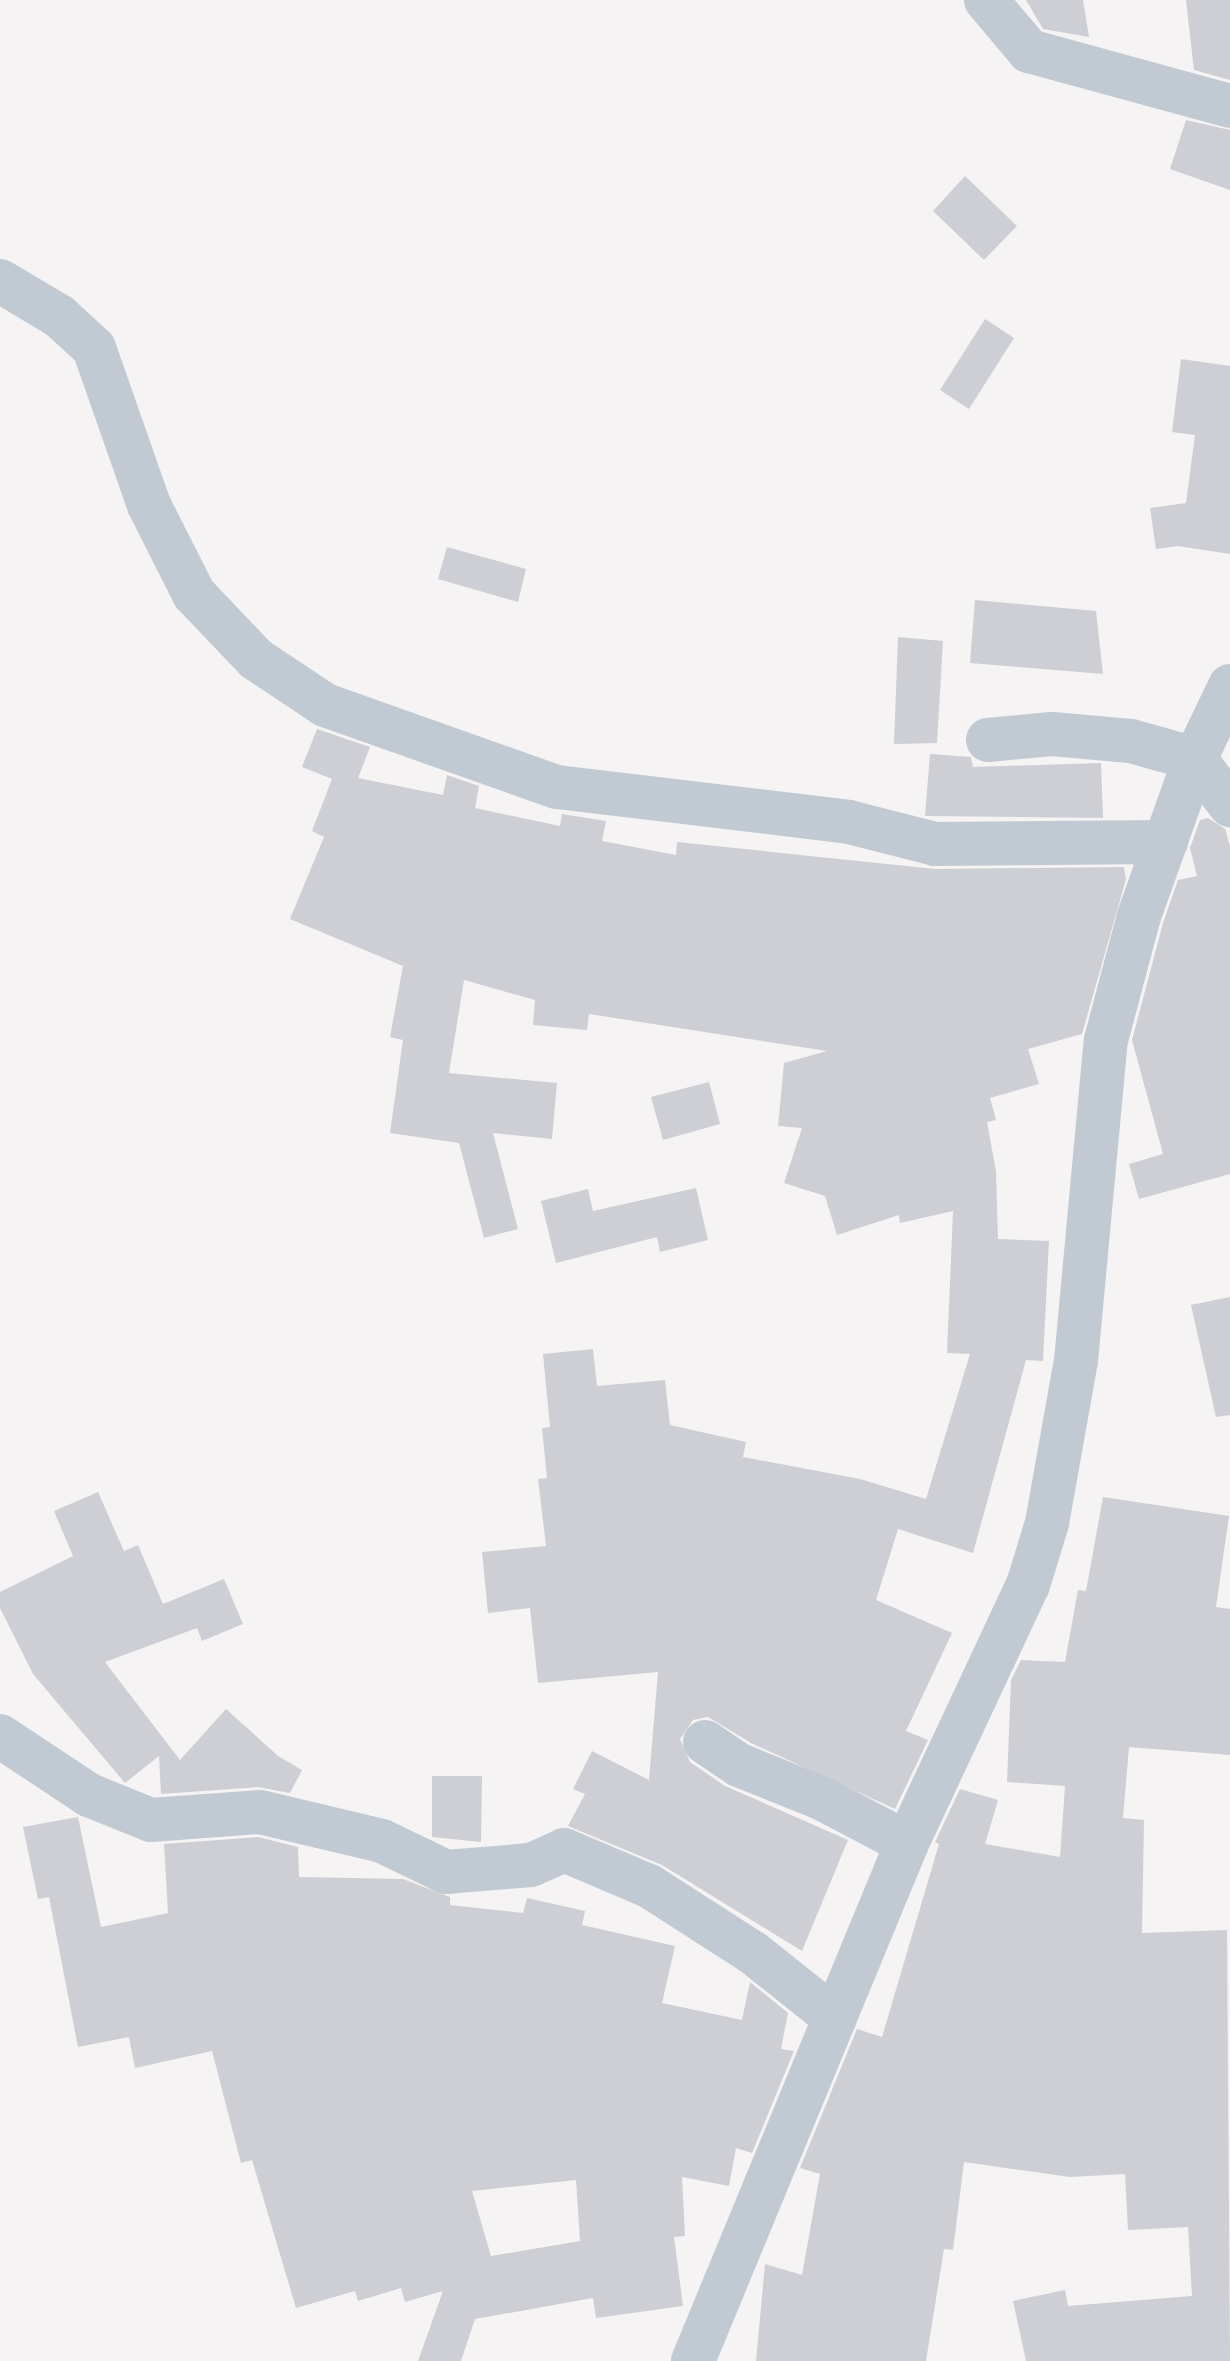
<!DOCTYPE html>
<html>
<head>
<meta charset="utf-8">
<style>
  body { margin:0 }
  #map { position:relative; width:1230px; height:2361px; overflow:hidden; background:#f5f3f3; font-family:"Titillium Web",sans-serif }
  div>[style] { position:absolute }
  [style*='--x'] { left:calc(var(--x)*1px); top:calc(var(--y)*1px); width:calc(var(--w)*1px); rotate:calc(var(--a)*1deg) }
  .building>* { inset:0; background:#cdcfd5 }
  .minor>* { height:44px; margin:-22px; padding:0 22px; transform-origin:22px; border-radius:22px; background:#c1cad2 }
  span { translate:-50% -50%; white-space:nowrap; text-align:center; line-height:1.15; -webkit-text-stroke:8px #fff; paint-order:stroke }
</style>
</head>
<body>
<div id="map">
  <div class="building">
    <div style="clip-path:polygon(1026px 0,1083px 0,1089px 37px,1043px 29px)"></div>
    <div style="clip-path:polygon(1186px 0,1230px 0,1230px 80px,1194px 70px)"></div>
    <div style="clip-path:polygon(1186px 120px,1230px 130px,1230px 190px,1170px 169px)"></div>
    <div style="clip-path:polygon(965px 176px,1017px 226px,984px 260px,933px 211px)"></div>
    <div style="clip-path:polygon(985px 319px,1014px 338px,969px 409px,940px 390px)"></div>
    <div style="clip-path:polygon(1181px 359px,1230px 366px,1230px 554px,1178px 546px,1156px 549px,1150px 508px,1186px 503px,1195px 435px,1172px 432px)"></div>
    <div style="clip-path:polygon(447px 547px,526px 569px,518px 602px,438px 579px)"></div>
    <div style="clip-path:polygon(975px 600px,1096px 611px,1103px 674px,970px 663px)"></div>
    <div style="clip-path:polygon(898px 637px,943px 641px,937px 743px,894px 744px)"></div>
    <div style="clip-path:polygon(317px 729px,370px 747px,358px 778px,443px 795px,447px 775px,479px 786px,475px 808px,560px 826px,562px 814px,606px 821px,602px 841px,676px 855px,677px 842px,935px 869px,1124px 867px,1126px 879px,1082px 1034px,1028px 1049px,1039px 1084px,990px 1098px,996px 1120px,987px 1122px,996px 1171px,998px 1239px,1049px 1241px,1043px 1361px,1026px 1360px,973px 1553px,898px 1529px,876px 1600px,952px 1633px,906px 1731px,928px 1740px,895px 1809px,751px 1743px,708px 1717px,693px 1720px,680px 1739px,690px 1762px,725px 1786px,848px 1840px,802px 1951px,662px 1865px,568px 1826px,585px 1794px,573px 1789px,592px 1751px,649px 1780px,658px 1672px,538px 1683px,530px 1608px,488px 1613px,482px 1552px,546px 1546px,538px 1479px,547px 1478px,542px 1428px,550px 1427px,543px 1354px,593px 1349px,597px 1386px,665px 1380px,670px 1425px,746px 1442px,743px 1457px,860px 1479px,926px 1499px,970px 1354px,947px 1353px,953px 1211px,900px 1223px,899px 1215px,837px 1235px,825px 1196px,784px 1183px,802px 1128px,778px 1126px,784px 1063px,827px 1051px,589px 1014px,587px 1030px,533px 1025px,535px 1000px,464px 980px,449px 1073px,557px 1083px,552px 1139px,493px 1133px,518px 1229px,484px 1238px,459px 1143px,390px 1133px,403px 1040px,390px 1037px,403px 966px,290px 919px,324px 837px,312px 831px,332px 779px,302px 767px)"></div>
    <div style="clip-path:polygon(930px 754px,971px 757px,973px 767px,1101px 763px,1103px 818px,925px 816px)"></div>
    <div style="clip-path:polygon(1208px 818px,1225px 829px,1230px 846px,1230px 1174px,1139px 1199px,1129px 1164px,1163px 1154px,1132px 1040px,1163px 923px,1178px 880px,1197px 876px,1190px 848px,1200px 820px)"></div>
    <div style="clip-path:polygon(709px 1082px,720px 1124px,663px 1140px,651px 1097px)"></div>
    <div style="clip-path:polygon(696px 1188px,708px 1240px,660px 1252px,657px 1237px,556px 1263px,541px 1201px,588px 1189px,593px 1211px)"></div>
    <div style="clip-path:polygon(1230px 1297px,1230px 1415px,1216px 1417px,1191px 1305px)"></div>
    <div style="clip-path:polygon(98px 1492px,124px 1551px,138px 1545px,163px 1604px,224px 1579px,243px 1624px,202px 1641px,197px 1628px,105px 1662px,180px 1760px,226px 1709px,278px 1756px,302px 1770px,290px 1793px,258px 1787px,161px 1794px,159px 1756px,125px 1783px,33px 1674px,0 1608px,0 1592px,73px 1556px,54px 1511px)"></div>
    <div style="clip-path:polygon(1103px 1497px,1229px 1516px,1216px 1607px,1230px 1609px,1230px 1755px,1129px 1747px,1123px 1818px,1144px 1820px,1142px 1933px,1227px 1930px,1230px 2361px,1026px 2361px,1013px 2301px,1065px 2290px,1068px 2306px,1192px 2296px,1188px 2227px,1128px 2230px,1125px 2174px,1070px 2177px,964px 2162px,953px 2250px,944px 2249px,926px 2361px,756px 2361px,765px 2264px,802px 2275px,820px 2174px,800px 2168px,857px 2029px,882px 2037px,939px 1844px,935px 1842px,960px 1789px,998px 1800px,985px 1844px,1060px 1857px,1065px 1786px,1007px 1782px,1011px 1680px,1021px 1660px,1065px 1662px,1078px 1590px,1086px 1591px)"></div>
    <div style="clip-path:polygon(432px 1776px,482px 1776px,481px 1842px,432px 1837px)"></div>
    <div style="clip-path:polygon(evenodd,78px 1817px,101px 1927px,168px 1913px,164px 1844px,258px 1837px,298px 1847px,299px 1877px,403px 1879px,450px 1897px,450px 1905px,523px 1913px,527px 1898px,585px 1911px,582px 1925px,675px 1946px,662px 2003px,742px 2020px,750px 1982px,788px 2013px,781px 2049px,794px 2051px,752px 2153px,736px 2148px,729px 2186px,682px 2177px,685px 2236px,674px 2237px,683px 2306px,596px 2318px,593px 2298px,475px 2319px,461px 2361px,418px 2361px,443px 2291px,405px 2302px,401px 2288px,358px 2301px,355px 2291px,296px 2308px,252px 2160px,241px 2163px,212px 2051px,135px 2068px,129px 2037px,78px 2047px,49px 1897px,38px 1899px,23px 1827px,78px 1817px,576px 2180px,580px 2241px,491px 2256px,472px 2191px,576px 2180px)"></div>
  </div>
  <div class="minor">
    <div style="--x:986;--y:0;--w:67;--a:49.9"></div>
    <div style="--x:1029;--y:51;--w:208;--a:15.3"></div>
    <div style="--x:0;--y:281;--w:69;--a:30.7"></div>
    <div style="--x:59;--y:316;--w:47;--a:42.4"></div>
    <div style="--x:94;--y:348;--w:166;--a:70.7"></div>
    <div style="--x:149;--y:505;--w:100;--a:63.2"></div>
    <div style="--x:194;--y:594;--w:90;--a:46.4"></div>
    <div style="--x:256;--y:659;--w:83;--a:33.7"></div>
    <div style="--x:325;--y:705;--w:246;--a:19.5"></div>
    <div style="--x:557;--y:787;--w:294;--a:6.8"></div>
    <div style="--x:849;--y:822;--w:89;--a:14.3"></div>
    <div style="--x:935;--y:844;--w:231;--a:-0.5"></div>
    <div style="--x:988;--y:740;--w:64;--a:-5.4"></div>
    <div style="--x:1052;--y:734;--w:79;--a:5.1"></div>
    <div style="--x:1131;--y:741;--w:66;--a:15.7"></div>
    <div style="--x:1195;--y:759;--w:58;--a:52.7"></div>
    <div style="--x:0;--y:1736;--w:107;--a:33.5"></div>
    <div style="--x:89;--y:1795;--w:67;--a:22"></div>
    <div style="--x:151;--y:1820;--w:109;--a:-4.2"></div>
    <div style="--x:260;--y:1812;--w:125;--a:13.4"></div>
    <div style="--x:382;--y:1841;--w:71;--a:25.8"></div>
    <div style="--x:446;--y:1872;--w:85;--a:-4.7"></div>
    <div style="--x:531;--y:1865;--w:36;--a:-24"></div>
    <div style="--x:564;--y:1850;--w:92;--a:23"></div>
    <div style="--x:649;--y:1886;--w:122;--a:32.7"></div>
    <div style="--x:752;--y:1952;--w:106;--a:38.5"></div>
    <div style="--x:705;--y:1742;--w:41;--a:34.1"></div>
    <div style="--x:739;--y:1765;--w:88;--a:21.9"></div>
    <div style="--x:821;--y:1798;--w:97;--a:27.6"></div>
    <div style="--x:693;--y:2361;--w:560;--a:-67.55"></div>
    <div style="--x:907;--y:1843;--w:285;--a:-64.9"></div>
    <div style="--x:1028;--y:1585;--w:65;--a:-73"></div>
    <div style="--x:1047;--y:1523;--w:165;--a:-79.9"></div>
    <div style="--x:1076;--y:1361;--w:322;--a:-84.7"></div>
    <div style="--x:1106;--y:1040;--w:128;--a:-75.1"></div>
    <div style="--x:1139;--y:916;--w:167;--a:-70.4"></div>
    <div style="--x:1195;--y:759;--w:81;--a:-64.4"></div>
  </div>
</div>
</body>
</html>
